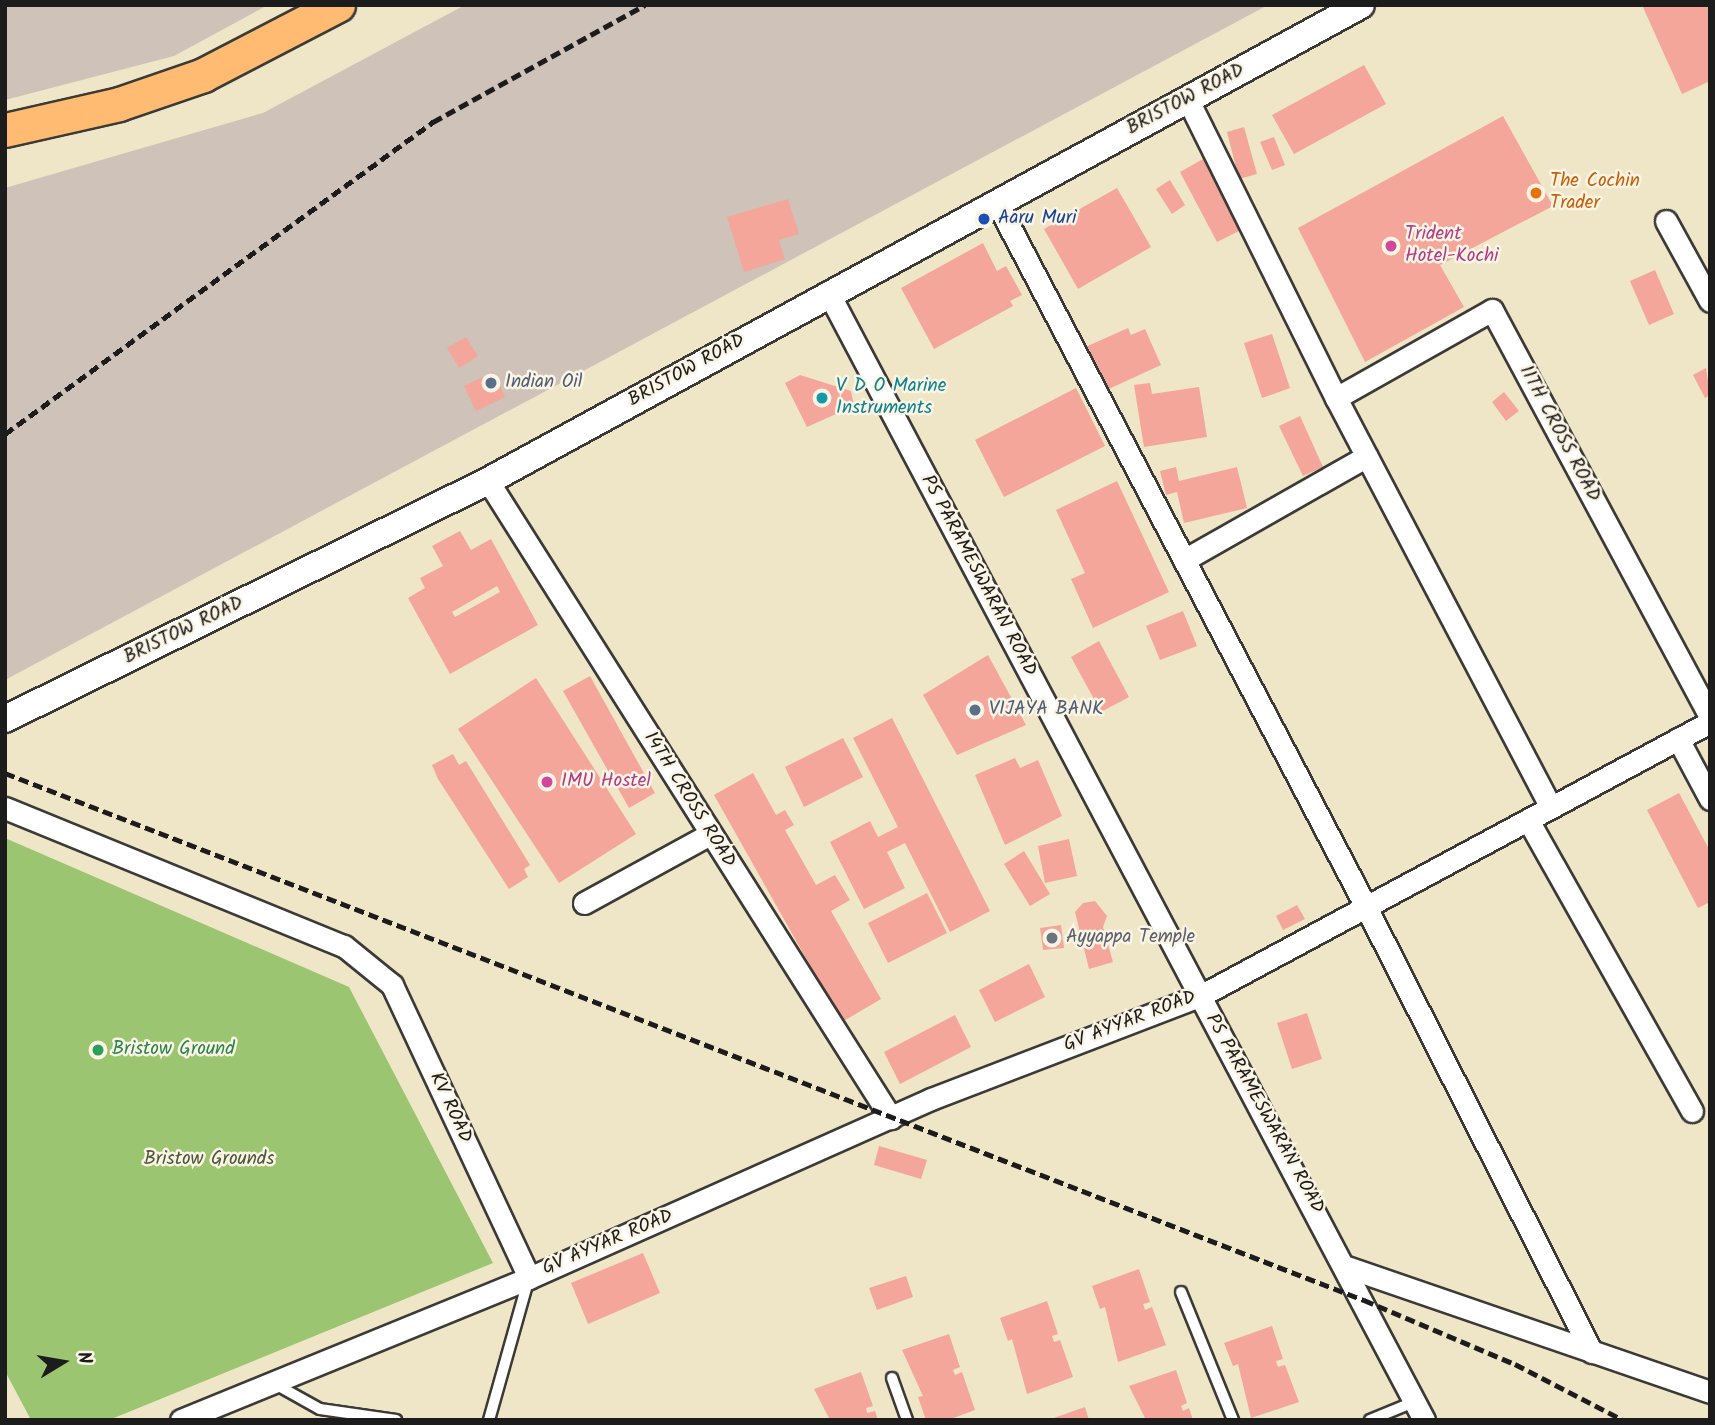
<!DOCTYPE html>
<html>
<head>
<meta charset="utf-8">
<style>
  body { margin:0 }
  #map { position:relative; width:1715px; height:1425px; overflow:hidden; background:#eee6c6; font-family:Kalam,sans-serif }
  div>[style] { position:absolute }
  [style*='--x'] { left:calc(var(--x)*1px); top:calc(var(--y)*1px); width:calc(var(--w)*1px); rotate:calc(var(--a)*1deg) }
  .industrial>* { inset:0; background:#cec2b9 }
  .green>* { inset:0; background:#9cc571 }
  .building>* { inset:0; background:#f4a69a }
  .roads { filter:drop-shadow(2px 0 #3c3a36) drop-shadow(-2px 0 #3c3a36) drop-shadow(0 2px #3c3a36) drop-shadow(0 -2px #3c3a36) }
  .service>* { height:10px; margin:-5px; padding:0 5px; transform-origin:5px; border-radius:5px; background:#fff }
  .minor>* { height:21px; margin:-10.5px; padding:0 10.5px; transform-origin:10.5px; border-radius:10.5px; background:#fff }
  .tertiary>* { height:26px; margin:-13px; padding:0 13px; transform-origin:13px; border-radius:13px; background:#fff }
  .trunk>* { height:33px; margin:-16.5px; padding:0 16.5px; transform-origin:16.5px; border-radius:16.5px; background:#ffbb71 }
  .rail>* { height:5px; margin-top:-2.5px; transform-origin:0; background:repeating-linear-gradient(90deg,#1c1c1c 0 10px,transparent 0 15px) }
  .dots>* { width:19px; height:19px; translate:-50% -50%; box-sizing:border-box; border:4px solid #fcf5e5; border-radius:50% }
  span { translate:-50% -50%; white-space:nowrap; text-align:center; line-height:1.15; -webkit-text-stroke:5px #fcf5e5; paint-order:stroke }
  .street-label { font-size:19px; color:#1c1c1c }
  .food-label { font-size:19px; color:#c56008 }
  .left { translate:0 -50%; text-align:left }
  .transit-label { font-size:19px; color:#164399 }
  .hotel-label { font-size:19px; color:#b23c85 }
  .service-label { font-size:19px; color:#4e5e75 }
  .culture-label { font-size:19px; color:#0d838f }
  .worship-label { font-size:19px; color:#5b616d }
  .leisure-label { font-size:19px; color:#27864d }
  .park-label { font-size:19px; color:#49573a }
  .frame { position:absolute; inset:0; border:7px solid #1c1c1c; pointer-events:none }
  .north { position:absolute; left:28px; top:1327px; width:70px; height:70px; -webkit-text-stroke:5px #fcf5e5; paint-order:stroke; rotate:79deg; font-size:19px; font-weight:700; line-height:28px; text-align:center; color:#1c1c1c }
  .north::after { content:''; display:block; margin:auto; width:24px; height:32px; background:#1c1c1c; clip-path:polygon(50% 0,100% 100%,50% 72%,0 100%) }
</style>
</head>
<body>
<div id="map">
  <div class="industrial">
    <div style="clip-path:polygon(5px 5px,268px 5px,174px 56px,5px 100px)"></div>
    <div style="clip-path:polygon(465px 5px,1268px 5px,5px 680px,5px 188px,263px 113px)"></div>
  </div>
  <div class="green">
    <div style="clip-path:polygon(5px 838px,349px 987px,493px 1263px,109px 1420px,31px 1420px,5px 1371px)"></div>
  </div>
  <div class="building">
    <div style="clip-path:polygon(1642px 5px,1710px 5px,1710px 81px,1682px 94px)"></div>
    <div style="clip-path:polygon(1364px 65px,1386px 104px,1294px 154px,1272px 115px)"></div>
    <div style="clip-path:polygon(1503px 116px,1553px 206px,1440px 265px,1464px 307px,1365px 362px,1298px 228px)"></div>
    <div style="clip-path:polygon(1244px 127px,1257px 174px,1239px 179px,1227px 132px)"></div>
    <div style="clip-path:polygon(1274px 137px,1285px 165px,1272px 170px,1260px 142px)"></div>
    <div style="clip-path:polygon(1203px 159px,1241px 230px,1217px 242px,1180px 172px)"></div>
    <div style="clip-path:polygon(1170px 180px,1185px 205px,1172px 214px,1156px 189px)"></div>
    <div style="clip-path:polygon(1117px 188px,1151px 247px,1078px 289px,1044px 229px)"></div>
    <div style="clip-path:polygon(788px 199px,799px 234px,779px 240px,785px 259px,744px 272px,727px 217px)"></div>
    <div style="clip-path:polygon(983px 243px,997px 271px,1006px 266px,1022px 295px,1010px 301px,1013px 306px,934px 349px,901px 288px)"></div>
    <div style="clip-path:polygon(1655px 270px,1674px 314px,1649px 325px,1630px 281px)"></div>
    <div style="clip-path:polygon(1128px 328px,1131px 335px,1145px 329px,1161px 365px,1100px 393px,1081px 349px)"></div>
    <div style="clip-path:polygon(1272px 334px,1290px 388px,1262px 398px,1244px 343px)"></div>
    <div style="clip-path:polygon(466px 337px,478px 356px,459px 368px,447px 348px)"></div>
    <div style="clip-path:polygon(1706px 368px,1710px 395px,1705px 398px,1693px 375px)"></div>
    <div style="clip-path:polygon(493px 372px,505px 397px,476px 411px,464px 386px)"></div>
    <div style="clip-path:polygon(800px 375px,851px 391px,854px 406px,807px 427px,785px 383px)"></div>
    <div style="clip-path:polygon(1150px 383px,1152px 394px,1199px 387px,1207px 437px,1144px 447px,1134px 385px)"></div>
    <div style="clip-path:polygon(1076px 388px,1105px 446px,1004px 497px,975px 440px)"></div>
    <div style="clip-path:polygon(1504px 392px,1519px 411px,1506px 421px,1492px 402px)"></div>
    <div style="clip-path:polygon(1300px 416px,1323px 467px,1303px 476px,1279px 426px)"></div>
    <div style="clip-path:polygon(1176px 467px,1179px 481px,1237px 467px,1247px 508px,1184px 523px,1177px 492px,1166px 495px,1160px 471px)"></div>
    <div style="clip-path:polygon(1117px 481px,1169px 592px,1093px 628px,1071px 579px,1085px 573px,1056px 510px)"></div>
    <div style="clip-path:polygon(evenodd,460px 531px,471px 550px,491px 539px,538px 625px,450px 674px,408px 598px,425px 588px,420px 578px,443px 566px,432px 546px,460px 531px,497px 586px,500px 592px,455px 617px,452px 612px,497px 586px)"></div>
    <div style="clip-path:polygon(1183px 611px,1197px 646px,1160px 660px,1146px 626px)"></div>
    <div style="clip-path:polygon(1099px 641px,1129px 697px,1101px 712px,1071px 657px)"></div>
    <div style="clip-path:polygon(988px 655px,1026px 725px,957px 755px,923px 695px)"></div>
    <div style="clip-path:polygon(590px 676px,655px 793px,629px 808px,563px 691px)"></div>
    <div style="clip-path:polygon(536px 678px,636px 834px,559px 883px,458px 729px)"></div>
    <div style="clip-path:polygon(892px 718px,990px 911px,950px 932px,905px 843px,887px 852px,905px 888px,864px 909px,830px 842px,870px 821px,878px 837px,898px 827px,853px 738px)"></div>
    <div style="clip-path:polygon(843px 738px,863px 777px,804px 807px,785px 767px)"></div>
    <div style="clip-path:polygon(453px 754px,459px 765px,466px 761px,530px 865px,524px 869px,528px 877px,509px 889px,438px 779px,432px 765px)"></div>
    <div style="clip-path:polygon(1015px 758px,1020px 768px,1038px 760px,1062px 816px,1005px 845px,975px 775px)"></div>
    <div style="clip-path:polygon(753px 773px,776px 815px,785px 810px,794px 825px,785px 830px,816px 885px,835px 875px,850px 900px,831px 911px,881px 999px,842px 1022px,714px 795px)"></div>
    <div style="clip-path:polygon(1679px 793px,1710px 851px,1710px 902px,1698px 908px,1647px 810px)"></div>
    <div style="clip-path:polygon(1069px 839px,1077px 876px,1045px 883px,1038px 846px)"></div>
    <div style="clip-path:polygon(1024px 851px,1050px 894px,1030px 906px,1004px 864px)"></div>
    <div style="clip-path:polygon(927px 893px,947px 933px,888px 963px,868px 923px)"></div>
    <div style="clip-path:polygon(1095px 901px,1107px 916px,1103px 927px,1113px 962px,1089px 969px,1075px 912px,1083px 903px)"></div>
    <div style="clip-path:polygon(1297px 905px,1305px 919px,1283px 930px,1276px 916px)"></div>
    <div style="clip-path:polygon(1061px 925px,1064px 948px,1043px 950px,1040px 928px)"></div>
    <div style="clip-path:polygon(1029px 964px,1045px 997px,995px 1022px,979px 990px)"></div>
    <div style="clip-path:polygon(1307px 1013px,1322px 1059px,1292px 1069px,1277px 1023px)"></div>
    <div style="clip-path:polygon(955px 1015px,971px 1047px,900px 1084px,884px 1052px)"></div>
    <div style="clip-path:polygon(879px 1146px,927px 1160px,921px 1179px,874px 1165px)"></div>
    <div style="clip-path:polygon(643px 1253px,660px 1293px,588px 1324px,571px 1283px)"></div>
    <div style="clip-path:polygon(1139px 1269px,1150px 1302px,1143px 1304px,1145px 1310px,1152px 1307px,1166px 1345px,1118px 1362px,1105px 1307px,1100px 1309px,1092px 1286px)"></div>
    <div style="clip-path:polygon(906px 1276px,913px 1297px,877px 1310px,869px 1288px)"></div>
    <div style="clip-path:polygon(1047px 1301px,1058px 1334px,1052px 1336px,1054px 1342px,1060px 1340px,1073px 1377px,1027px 1394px,1012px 1339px,1008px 1341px,1000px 1318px)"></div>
    <div style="clip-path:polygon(1272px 1326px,1283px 1359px,1276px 1361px,1278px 1367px,1285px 1365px,1299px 1402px,1251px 1418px,1238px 1364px,1233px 1366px,1224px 1343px)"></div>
    <div style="clip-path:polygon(949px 1334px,960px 1367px,953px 1370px,955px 1375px,962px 1372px,975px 1410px,948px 1420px,926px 1420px,918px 1397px,923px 1396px,902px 1350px)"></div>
    <div style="clip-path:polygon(1176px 1370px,1187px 1403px,1181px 1406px,1183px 1411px,1189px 1408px,1193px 1420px,1146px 1420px,1129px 1386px)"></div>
    <div style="clip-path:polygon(861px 1372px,873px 1406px,866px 1408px,867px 1413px,875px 1411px,878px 1420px,830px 1420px,814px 1389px)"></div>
    <div style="clip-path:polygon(1085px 1407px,1089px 1420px,1051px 1420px,1051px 1419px)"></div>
  </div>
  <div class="roads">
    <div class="service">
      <div style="--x:1181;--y:1292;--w:138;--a:67.9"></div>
      <div style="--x:892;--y:1378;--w:45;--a:70.3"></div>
      <div style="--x:275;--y:1384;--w:51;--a:29.1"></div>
      <div style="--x:320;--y:1409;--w:77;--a:8.2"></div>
      <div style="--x:489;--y:1420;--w:148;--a:-74.3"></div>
      <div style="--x:1370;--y:1420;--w:50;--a:-22.4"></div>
    </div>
    <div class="minor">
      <div style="--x:1188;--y:100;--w:333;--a:63.6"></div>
      <div style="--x:1336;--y:398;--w:462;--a:62.3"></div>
      <div style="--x:996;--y:201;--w:797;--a:62.34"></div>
      <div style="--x:1366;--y:907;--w:499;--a:63.1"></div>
      <div style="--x:1666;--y:221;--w:91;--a:61.2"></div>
      <div style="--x:828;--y:292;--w:1276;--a:62.15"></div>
      <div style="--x:1336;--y:398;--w:179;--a:-29.4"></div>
      <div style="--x:1492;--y:310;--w:461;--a:61.8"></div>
      <div style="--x:488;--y:481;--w:754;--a:57.68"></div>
      <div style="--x:1184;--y:560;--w:210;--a:-29.6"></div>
      <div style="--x:1678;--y:739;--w:68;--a:61.9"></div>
      <div style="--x:5;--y:808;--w:366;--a:22.2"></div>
      <div style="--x:344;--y:946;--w:62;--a:39.1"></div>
      <div style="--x:392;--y:985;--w:323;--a:64.9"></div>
      <div style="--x:1528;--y:820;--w:334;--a:60.6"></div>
      <div style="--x:584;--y:903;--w:144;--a:-28.7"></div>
      <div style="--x:1347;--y:1267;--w:384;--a:19"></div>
      <div style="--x:181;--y:1420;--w:376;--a:-22.2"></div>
      <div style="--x:529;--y:1278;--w:440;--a:-24"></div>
      <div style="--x:931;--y:1099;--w:288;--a:-21"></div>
      <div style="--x:1200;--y:996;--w:579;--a:-28.25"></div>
    </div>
    <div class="tertiary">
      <div style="--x:5;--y:719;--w:538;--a:-26.23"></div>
      <div style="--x:488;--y:481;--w:994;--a:-28.6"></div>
    </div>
    <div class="trunk">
      <div style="--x:5;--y:130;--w:117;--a:-12.8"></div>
      <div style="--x:119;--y:104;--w:89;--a:-19"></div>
      <div style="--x:203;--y:75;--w:152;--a:-27.4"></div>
    </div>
  </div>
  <div class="rail">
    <div style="--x:5;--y:434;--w:530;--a:-36.09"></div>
    <div style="--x:433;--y:122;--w:242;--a:-28.9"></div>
    <div style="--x:5;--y:773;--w:1458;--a:21.2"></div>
    <div style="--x:1364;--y:1300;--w:164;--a:23"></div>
    <div style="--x:1515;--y:1364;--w:122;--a:27.4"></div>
  </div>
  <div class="dots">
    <div style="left:1536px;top:193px;background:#e8710a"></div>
    <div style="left:984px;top:219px;background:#1a4fb4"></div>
    <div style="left:1391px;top:246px;background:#d1479c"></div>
    <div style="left:491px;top:383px;background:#5c6f8a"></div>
    <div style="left:822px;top:398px;background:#0f9aa8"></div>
    <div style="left:975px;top:710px;background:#5c6f8a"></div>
    <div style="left:547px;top:782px;background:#d1479c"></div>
    <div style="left:1052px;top:938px;background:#6b7280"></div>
    <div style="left:98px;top:1050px;background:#2e9e5b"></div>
  </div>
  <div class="street-label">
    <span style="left:1186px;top:100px;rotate:-28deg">BRISTOW ROAD</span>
    <span style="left:687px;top:371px;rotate:-29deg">BRISTOW ROAD</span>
    <span style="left:1559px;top:434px;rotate:62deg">11TH CROSS ROAD</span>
    <span style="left:978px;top:576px;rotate:62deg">PS PARAMESWARAN ROAD</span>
    <span style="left:184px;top:631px;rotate:-26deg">BRISTOW ROAD</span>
    <span style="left:689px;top:800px;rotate:58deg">14TH CROSS ROAD</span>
    <span style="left:1130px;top:1022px;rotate:-21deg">GV AYYAR ROAD</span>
    <span style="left:450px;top:1108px;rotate:65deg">KV ROAD</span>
    <span style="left:1264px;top:1114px;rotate:61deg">PS PARAMESWARAN ROAD</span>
    <span style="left:608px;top:1243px;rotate:-23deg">GV AYYAR ROAD</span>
  </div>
  <div class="food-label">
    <span class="left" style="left:1550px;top:193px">The Cochin<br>Trader</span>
  </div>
  <div class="transit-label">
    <span class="left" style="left:998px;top:219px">Aaru Muri</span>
  </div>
  <div class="hotel-label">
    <span class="left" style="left:1405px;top:246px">Trident<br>Hotel-Kochi</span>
    <span class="left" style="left:561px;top:782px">IMU Hostel</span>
  </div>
  <div class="service-label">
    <span class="left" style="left:505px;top:383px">Indian Oil</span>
    <span class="left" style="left:989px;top:710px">VIJAYA BANK</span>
  </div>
  <div class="culture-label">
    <span class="left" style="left:836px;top:398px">V D O Marine<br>Instruments</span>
  </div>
  <div class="worship-label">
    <span class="left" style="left:1066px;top:938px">Ayyappa Temple</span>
  </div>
  <div class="leisure-label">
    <span class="left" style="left:112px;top:1050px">Bristow Ground</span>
  </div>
  <div class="park-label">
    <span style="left:209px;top:1160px">Bristow Grounds</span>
  </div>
  <div class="frame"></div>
  <div class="north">N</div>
</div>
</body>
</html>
